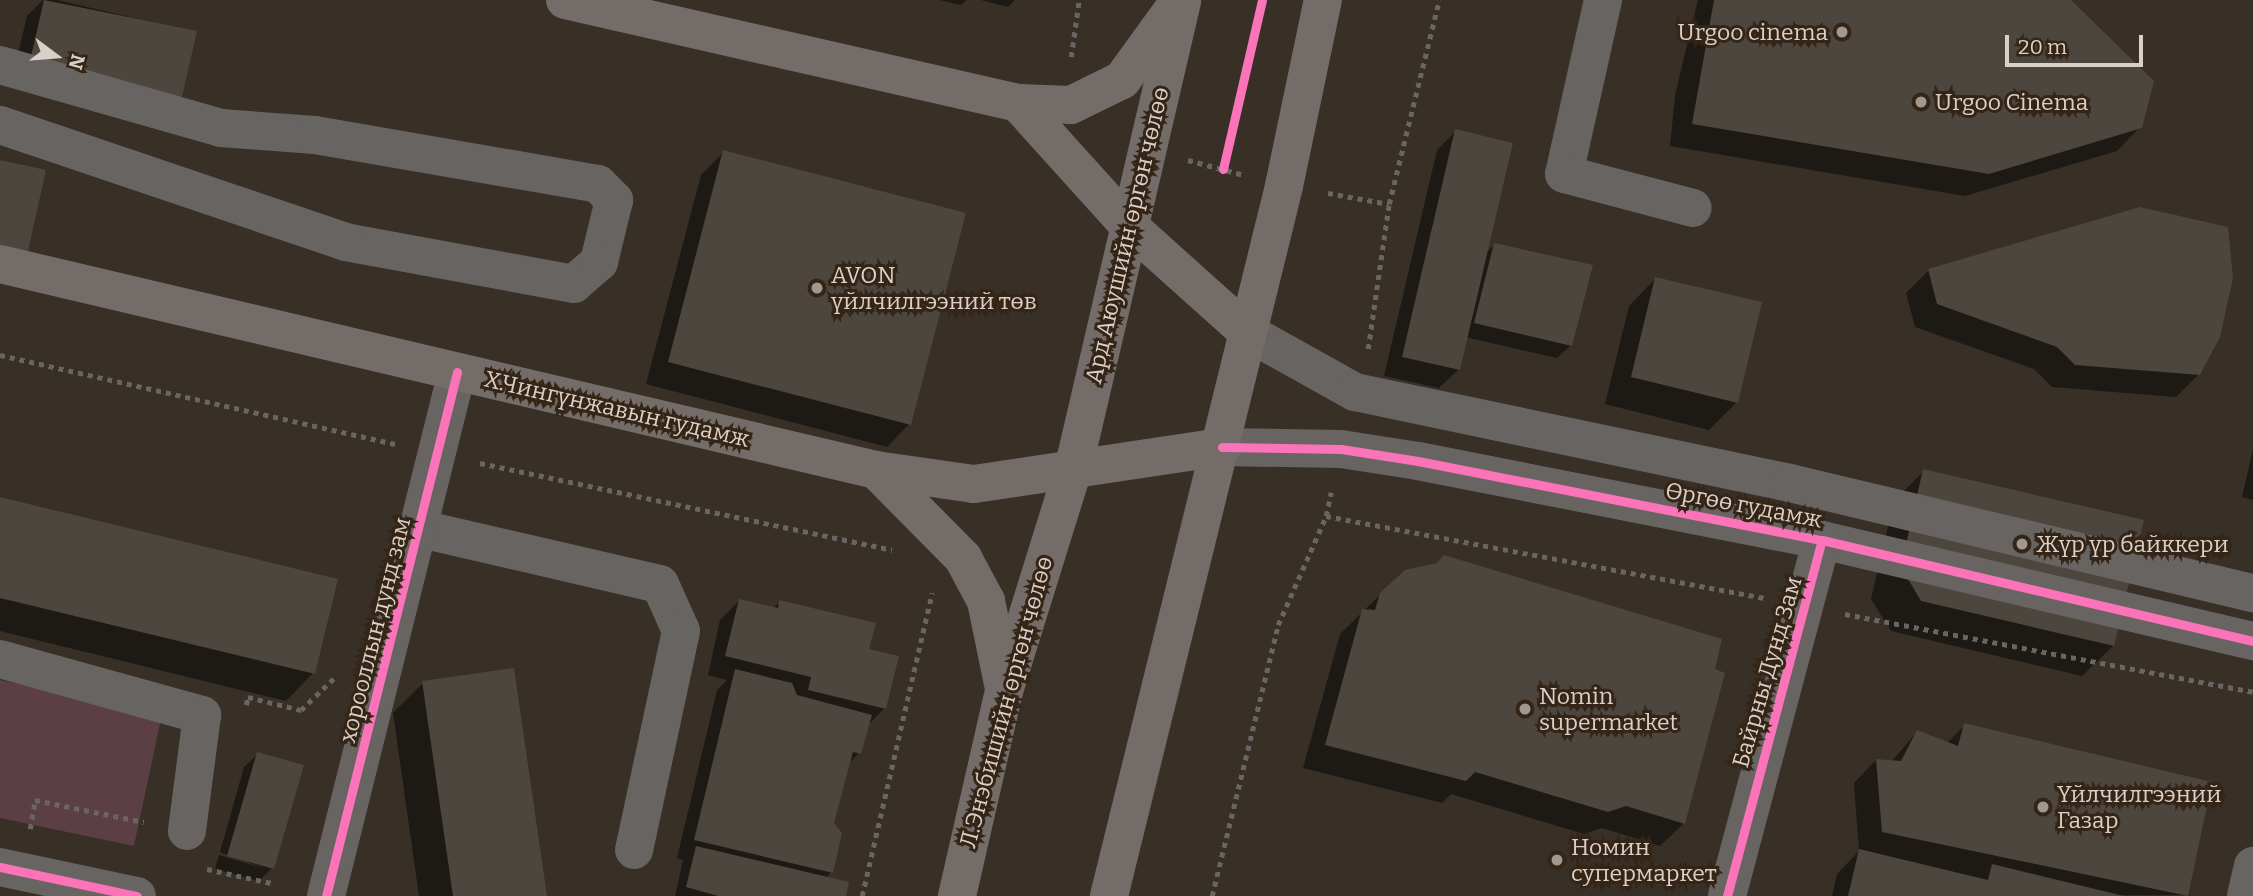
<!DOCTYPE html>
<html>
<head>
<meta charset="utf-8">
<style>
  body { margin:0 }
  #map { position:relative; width:2253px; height:896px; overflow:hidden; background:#382f27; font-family:Bitter,serif }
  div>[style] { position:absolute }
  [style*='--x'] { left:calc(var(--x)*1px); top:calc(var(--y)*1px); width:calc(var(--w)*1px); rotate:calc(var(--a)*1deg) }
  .green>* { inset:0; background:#5b3f45 }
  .shadow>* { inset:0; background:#0007 }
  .building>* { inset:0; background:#4c463f }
  .path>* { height:4.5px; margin-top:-2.25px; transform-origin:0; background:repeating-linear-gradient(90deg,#696562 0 5px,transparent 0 10px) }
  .minor>* { height:38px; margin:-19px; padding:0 19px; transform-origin:19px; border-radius:19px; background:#686462 }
  .major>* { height:38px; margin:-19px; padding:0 19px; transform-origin:19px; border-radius:19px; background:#746c68 }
  .cycleway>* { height:9px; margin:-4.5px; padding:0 4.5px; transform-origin:4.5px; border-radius:4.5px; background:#fb73b8 }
  .dots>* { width:19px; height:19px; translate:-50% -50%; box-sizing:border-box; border:4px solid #342516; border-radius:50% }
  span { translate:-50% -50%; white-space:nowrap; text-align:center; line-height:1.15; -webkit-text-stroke:6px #342516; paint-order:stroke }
  .poi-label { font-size:23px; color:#dad0c7 }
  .right { translate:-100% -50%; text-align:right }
  .left { translate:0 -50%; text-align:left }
  .street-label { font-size:23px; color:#dad0c7 }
  .north { position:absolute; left:21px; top:21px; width:70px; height:70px; -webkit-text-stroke:5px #342516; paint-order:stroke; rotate:106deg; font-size:19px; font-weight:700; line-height:28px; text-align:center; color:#dad0c7 }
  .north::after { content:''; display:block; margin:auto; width:24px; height:32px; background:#dad0c7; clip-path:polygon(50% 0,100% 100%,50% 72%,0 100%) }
  .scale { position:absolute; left:2005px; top:35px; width:138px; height:32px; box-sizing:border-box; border:4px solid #dad0c7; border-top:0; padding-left:9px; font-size:21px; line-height:24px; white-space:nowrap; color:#dad0c7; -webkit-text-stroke:5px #342516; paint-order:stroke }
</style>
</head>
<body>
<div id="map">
  <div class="green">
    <div style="clip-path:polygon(0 680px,162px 714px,134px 846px,0 818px)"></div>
  </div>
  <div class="shadow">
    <div style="clip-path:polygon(43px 0,57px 0,194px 32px,11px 84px,27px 16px)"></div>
    <div style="clip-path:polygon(940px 0,966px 0,961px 5px)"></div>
    <div style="clip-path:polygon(981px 0,1015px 0,1008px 7px)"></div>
    <div style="clip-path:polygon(1698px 0,2069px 0,2140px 127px,2117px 151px,1965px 196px,1670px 146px,1675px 95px)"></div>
    <div style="clip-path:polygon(1456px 131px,1485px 254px,1494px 245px,1571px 345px,1557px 358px,1465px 337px,1458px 370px,1439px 388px,1384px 376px,1437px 150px)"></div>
    <div style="clip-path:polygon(724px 152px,909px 424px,887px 447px,646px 384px,701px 175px)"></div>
    <div style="clip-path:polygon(1929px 270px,2199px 374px,2176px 397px,2052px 387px,2034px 369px,1915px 327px,1906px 293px)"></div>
    <div style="clip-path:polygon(1656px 278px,1737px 402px,1709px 430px,1605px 404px,1629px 306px)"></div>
    <div style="clip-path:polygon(2253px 449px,2253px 500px,2242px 497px)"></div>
    <div style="clip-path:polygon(1924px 471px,2113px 646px,2082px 676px,1891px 631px,1871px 599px,1894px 501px)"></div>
    <div style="clip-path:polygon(0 499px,313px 673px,286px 701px,0 631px)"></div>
    <div style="clip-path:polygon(1381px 594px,1723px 674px,1683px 824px,1660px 846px,1602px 828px,1584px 834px,1451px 794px,1442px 803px,1303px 768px,1340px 634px)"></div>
    <div style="clip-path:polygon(739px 601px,772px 609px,780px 602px,867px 651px,885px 708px,867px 726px,859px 753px,848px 764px,832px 823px,831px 872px,826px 878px,844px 896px,675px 896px,683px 860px,677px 858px,717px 690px,727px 680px,708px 675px,720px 620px)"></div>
    <div style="clip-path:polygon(423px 683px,545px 896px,419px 896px,393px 713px)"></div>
    <div style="clip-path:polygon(1965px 725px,2186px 895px,1832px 896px,1837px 874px,1859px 851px,1854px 783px,1876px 760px,1891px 762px,1917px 732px,1946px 744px)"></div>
    <div style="clip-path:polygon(258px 754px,272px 868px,259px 881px,215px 869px,219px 855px,266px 869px,220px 852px,244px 767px)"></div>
  </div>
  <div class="building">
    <div style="clip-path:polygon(44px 0,197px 31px,181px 101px,29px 65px)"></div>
    <div style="clip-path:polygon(1714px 0,2071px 0,2154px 81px,2142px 128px,1989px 174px,1692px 124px)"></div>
    <div style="clip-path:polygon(1455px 129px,1513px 143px,1460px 370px,1402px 357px)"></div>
    <div style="clip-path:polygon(723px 150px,966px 213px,911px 425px,668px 362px)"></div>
    <div style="clip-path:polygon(0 160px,46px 170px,26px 260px,0 254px)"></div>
    <div style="clip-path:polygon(2140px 207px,2228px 227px,2233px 278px,2220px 337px,2200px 375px,2075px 365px,2057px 347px,1937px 304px,1928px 269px)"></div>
    <div style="clip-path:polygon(1494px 243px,1593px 265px,1572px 346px,1474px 323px)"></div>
    <div style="clip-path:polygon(1655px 277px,1762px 302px,1738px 403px,1631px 377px)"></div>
    <div style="clip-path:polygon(1923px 469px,2144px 520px,2114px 646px,1921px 601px,1901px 567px)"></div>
    <div style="clip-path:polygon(0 497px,338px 579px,315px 674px,0 598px)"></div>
    <div style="clip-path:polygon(1444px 555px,1722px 639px,1715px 669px,1725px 673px,1685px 824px,1626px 806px,1608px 812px,1475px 772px,1466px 781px,1325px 745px,1362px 609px,1375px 610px,1380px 593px,1405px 570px,1437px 563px)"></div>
    <div style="clip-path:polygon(739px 599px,778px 608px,779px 600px,876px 623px,869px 649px,899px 656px,886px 709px,808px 690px,811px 677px,725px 656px)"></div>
    <div style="clip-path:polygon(514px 668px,547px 896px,453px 896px,422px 681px)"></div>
    <div style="clip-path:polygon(735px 669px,792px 683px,797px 695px,872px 715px,861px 754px,853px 752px,834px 823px,842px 833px,833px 873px,694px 840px)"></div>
    <div style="clip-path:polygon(1964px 723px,2212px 782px,2188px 896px,1882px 832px,1876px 759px,1901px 761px,1917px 730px,1958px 746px)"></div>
    <div style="clip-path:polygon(257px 752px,304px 765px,274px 869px,227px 856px)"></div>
    <div style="clip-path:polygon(696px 846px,849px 882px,846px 896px,718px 896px,686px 887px)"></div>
    <div style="clip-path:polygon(1859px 849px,1988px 880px,1992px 864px,2124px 896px,1848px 896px)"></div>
  </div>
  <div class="path">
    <div style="--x:1071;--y:57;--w:58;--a:-82"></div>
    <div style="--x:1188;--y:160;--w:58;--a:15"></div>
    <div style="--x:1328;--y:193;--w:62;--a:10.2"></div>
    <div style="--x:1368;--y:349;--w:147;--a:-81.8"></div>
    <div style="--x:1389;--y:204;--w:210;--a:-76.2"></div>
    <div style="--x:0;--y:355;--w:405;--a:12.7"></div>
    <div style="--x:480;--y:463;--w:421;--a:11.9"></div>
    <div style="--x:1326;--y:516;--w:24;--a:-78"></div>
    <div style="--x:1845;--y:614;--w:415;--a:10.8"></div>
    <div style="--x:246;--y:705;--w:8;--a:-76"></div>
    <div style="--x:248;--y:697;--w:55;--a:13.8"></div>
    <div style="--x:301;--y:710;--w:47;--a:-44.1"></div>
    <div style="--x:30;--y:829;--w:29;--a:-80"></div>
    <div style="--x:35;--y:800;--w:111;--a:11.4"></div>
    <div style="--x:207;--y:869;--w:66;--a:12.3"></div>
    <div style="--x:862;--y:896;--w:311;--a:-77"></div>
    <div style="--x:1212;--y:896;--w:279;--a:-76.3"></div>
    <div style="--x:1278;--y:625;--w:119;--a:-66.2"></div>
    <div style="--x:1326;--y:516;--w:446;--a:10.6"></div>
  </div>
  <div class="minor">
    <div style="--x:1603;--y:0;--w:178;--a:102.6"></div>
    <div style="--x:1564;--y:174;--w:133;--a:14.8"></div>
    <div style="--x:0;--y:65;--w:230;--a:15.9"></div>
    <div style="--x:221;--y:128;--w:94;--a:4.3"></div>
    <div style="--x:315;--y:135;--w:287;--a:9.8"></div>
    <div style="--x:598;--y:184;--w:23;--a:45"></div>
    <div style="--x:614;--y:200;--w:64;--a:103.6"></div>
    <div style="--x:599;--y:262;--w:33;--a:139"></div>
    <div style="--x:574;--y:284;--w:232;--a:-169.6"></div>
    <div style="--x:346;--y:242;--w:365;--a:-161.3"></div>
    <div style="--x:1247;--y:332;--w:124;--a:29.1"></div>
    <div style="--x:1355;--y:392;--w:444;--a:11.8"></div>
    <div style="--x:1790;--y:483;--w:476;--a:13.4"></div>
    <div style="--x:1222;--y:447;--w:119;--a:1"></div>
    <div style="--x:1341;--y:449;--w:78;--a:8.9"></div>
    <div style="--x:1418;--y:461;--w:412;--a:11.1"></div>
    <div style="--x:1822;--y:540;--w:443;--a:13.2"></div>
    <div style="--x:421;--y:529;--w:245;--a:13"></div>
    <div style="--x:660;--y:584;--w:51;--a:65.9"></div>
    <div style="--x:681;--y:631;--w:224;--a:102.1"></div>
    <div style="--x:0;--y:659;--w:210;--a:15.5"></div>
    <div style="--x:202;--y:715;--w:117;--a:97.4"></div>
    <div style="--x:0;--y:867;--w:140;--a:12"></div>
    <div style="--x:326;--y:896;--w:540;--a:-75.96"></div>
    <div style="--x:1727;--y:896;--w:368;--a:-75.1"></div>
    <div style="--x:2246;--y:896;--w:31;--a:-77"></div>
  </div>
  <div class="major">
    <div style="--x:565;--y:0;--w:465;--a:12.8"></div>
    <div style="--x:1018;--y:103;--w:53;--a:2.2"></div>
    <div style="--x:1071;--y:105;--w:57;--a:-26.1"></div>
    <div style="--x:1122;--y:80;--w:85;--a:-54.1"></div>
    <div style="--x:1018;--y:103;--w:166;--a:47.9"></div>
    <div style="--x:1129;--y:226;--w:159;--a:41.9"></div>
    <div style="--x:0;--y:264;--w:900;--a:13.23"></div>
    <div style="--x:876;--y:470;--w:99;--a:8.1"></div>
    <div style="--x:974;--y:484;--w:251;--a:-8.5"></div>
    <div style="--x:876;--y:470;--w:124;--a:45.3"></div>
    <div style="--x:963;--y:558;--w:49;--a:61.9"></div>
    <div style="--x:986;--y:601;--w:85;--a:78.4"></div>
    <div style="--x:957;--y:896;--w:210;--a:-77.1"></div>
    <div style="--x:1004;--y:691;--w:232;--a:-72.7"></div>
    <div style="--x:1073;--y:470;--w:482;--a:-76.9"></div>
    <div style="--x:1109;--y:896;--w:731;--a:-76.15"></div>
    <div style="--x:1284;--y:186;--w:190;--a:-78.2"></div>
  </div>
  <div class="cycleway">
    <div style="--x:1223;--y:169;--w:173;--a:-77"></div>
    <div style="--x:1222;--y:447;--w:119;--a:1"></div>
    <div style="--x:1341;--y:449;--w:78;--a:8.9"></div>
    <div style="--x:1418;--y:461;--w:412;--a:11.1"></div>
    <div style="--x:1822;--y:540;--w:443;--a:13.2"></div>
    <div style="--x:0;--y:867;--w:140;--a:12"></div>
    <div style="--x:326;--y:896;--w:540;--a:-75.96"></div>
    <div style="--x:1727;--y:896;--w:368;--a:-75.1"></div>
  </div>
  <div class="dots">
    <div style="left:1842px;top:32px;background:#a1988f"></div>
    <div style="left:1921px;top:102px;background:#a1988f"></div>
    <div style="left:817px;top:288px;background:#a1988f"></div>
    <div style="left:2022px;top:544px;background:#a1988f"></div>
    <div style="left:1525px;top:709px;background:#a1988f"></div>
    <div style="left:2043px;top:807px;background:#a1988f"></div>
    <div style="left:1557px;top:860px;background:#a1988f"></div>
  </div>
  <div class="poi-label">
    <span class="right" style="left:1828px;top:32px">Urgoo cinema</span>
    <span class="left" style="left:1935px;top:102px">Urgoo Cinema</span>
    <span class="left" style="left:831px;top:288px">AVON<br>үйлчилгээний төв</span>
    <span class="left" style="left:2036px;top:544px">Жүр үр байккери</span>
    <span class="left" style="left:1539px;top:709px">Nomin<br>supermarket</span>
    <span class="left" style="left:2057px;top:807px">Үйлчилгээний<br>Газар</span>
    <span class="left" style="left:1571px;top:860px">Номин<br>супермаркет</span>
  </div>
  <div class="street-label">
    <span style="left:1127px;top:235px;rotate:-77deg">Ард Аюушийн өргөн чөлөө</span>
    <span style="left:617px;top:409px;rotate:13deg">Х.Чингүнжавын гудамж</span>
    <span style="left:1744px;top:505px;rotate:11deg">Өргөө гудамж</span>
    <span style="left:375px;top:630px;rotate:-76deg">хорооллын дунд зам</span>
    <span style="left:1767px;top:672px;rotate:-74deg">Байрны Дунд Зам</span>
    <span style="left:1006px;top:702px;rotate:-75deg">Л.Энэбишийн өргөн чөлөө</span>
  </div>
  <div class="north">N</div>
  <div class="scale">20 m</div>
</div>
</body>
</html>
